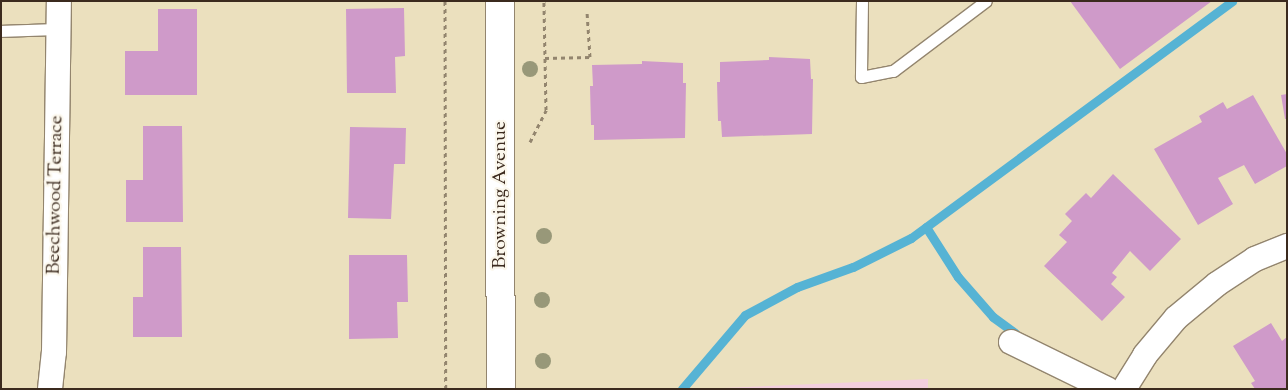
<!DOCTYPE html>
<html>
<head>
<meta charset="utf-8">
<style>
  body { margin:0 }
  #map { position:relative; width:1288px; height:390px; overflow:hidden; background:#ebe0be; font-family:"Sorts Mill Goudy",serif }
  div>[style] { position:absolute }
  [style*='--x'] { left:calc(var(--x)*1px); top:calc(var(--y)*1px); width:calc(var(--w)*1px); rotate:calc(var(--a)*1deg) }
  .built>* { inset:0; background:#f3cfde }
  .stream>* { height:9px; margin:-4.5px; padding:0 4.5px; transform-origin:4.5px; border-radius:4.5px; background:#56b3d4 }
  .building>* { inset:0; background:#cf9ac9 }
  .path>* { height:3px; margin-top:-1.5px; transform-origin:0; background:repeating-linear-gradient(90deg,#93856e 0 4px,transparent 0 8px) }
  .roads { filter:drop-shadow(1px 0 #93856e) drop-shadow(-1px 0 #93856e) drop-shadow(0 1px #93856e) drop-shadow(0 -1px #93856e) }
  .service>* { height:11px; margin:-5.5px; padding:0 5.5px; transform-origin:5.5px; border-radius:5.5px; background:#fff }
  .minor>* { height:24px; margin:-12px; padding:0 12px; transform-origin:12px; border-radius:12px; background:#fff }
  .tertiary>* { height:28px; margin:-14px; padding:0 14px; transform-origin:14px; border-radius:14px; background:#fff }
  .trees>* { width:16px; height:16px; margin:-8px; border-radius:50%; background:#989879 }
  span { translate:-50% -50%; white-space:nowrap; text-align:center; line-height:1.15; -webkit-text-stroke:4.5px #fbf7ec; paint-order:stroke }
  .street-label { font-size:19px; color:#3b2a1e }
  .frame { position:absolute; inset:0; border:2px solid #3b2a1e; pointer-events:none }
</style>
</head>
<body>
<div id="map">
  <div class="built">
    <div style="clip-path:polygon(928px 379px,928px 389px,699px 389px)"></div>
  </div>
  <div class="stream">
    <div style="--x:926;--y:227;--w:59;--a:57.4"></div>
    <div style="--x:958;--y:277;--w:53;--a:48.8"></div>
    <div style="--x:993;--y:317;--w:27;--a:36"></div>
    <div style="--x:682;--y:389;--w:97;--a:-49.6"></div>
    <div style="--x:745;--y:315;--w:59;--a:-28.3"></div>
    <div style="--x:797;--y:287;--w:59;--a:-19.7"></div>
    <div style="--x:853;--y:267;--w:65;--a:-26.6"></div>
    <div style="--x:911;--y:238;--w:399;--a:-36.4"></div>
  </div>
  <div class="building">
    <div style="clip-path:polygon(1070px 1px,1212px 1px,1120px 69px)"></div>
    <div style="clip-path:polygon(404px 8px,405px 56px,395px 57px,396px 93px,347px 93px,346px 9px)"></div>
    <div style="clip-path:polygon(158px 9px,197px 9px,197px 95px,125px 95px,125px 51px,158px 51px)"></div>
    <div style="clip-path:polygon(769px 57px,810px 59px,811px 79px,813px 79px,812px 134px,722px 137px,721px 121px,718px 121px,717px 82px,720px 82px,720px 62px,769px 60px)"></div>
    <div style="clip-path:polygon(642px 61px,683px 63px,683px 83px,686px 83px,685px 138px,594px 140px,594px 125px,591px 125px,590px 86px,593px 86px,592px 65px,642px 64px)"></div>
    <div style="clip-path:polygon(1287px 94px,1287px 119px,1285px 119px,1281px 95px)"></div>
    <div style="clip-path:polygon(1253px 95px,1287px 154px,1287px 166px,1255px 184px,1244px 165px,1218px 178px,1233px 204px,1198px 225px,1154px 149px,1202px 122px,1199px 116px,1223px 102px,1227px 109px)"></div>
    <div style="clip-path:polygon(143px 126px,182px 126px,183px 222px,126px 222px,126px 180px,143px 180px)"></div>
    <div style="clip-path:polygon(350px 127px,406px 128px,405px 164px,394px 164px,391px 219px,348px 218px)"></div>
    <div style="clip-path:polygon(1113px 174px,1181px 239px,1150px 271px,1130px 251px,1112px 273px,1117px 277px,1111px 284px,1125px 297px,1102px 321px,1044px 266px,1067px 242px,1059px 235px,1072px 221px,1065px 214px,1086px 193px,1091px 198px)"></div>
    <div style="clip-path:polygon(143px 247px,181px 247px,182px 337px,133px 337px,133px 297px,143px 297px)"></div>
    <div style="clip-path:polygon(349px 255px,407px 255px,408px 302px,397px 302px,398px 338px,349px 339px)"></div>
    <div style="clip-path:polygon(1271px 323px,1282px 341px,1287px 337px,1287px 389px,1255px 389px,1251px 383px,1255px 381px,1233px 346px)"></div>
  </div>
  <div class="path">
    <div style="--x:445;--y:1;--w:388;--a:89.9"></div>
    <div style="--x:545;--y:58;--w:45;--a:-1.3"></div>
    <div style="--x:590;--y:57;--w:45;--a:-93.8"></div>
    <div style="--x:530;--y:142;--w:36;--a:-63"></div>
    <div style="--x:546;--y:110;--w:109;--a:-91.1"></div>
  </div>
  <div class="roads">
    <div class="service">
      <div style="--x:862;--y:1;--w:76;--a:90.8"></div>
      <div style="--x:861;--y:77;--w:33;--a:-11"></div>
      <div style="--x:893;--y:71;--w:116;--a:-37"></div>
      <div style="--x:1;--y:31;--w:57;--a:-2"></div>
    </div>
    <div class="minor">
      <div style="--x:1011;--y:342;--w:107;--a:26.1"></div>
      <div style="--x:50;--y:389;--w:37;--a:-84"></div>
      <div style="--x:54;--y:352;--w:351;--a:-89.2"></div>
      <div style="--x:1124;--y:389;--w:40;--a:-58"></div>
      <div style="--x:1145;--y:355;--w:48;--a:-50"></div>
      <div style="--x:1176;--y:318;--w:53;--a:-39.7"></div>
      <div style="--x:1217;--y:284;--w:45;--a:-33.3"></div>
      <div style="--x:1255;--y:259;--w:35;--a:-22"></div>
    </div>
    <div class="tertiary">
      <div style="--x:500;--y:1;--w:388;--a:89.9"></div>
    </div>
  </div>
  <div class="trees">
    <div style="left:530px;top:69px"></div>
    <div style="left:544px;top:236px"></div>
    <div style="left:542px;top:300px"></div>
    <div style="left:543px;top:361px"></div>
  </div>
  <div class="street-label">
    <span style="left:56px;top:195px;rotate:-89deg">Beechwood Terrace</span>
    <span style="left:501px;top:195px;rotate:-90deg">Browning Avenue</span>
  </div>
  <div class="frame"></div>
</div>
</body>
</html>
